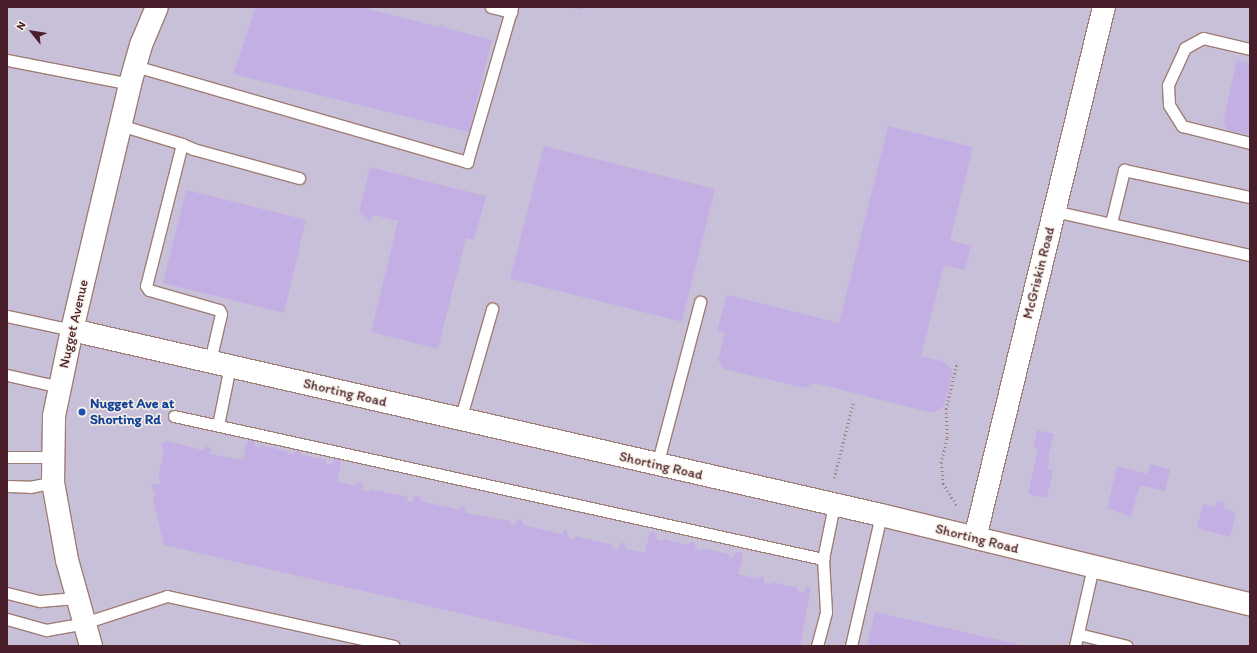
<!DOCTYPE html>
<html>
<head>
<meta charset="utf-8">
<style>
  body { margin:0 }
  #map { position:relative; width:1257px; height:653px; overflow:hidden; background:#f2dbbc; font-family:Itim,sans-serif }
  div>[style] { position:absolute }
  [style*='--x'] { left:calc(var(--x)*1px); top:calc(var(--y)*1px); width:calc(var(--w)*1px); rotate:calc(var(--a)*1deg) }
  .industrial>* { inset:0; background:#c8bfd8 }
  .building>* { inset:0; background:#c4afe5 }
  .path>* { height:2.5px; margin-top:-1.25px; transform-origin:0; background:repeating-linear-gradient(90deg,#9e7d74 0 1px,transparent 0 4px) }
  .roads { filter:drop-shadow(1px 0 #9e7d74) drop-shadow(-1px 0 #9e7d74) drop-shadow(0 1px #9e7d74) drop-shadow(0 -1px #9e7d74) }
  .service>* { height:11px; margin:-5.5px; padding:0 5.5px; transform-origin:5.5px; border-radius:5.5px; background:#fff }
  .minor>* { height:22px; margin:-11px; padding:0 11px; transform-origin:11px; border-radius:11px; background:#fff }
  .tertiary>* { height:22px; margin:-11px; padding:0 11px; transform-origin:11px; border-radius:11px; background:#fff }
  .dots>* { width:11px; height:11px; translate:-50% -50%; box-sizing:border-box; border:2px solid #f7f3e8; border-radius:50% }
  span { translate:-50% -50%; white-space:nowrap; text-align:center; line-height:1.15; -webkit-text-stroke:3px #f7f3e8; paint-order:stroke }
  .street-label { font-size:14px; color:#4a1f2b }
  .transit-label { font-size:14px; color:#164399; font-weight:700 }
  .left { translate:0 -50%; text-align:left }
  .frame { position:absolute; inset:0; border:8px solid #4a1f2b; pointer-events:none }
  .north { position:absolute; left:12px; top:12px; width:40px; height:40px; -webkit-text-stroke:3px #f7f3e8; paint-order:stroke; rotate:300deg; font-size:11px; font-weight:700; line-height:16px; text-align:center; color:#4a1f2b }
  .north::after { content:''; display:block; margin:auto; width:14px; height:18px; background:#4a1f2b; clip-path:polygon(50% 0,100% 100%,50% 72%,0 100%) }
</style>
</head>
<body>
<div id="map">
  <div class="industrial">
    <div style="clip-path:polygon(7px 7px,1250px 7px,1250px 646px,7px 646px)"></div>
  </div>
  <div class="building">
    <div style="clip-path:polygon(256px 7px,370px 7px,369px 9px,439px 27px,443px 24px,442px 27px,492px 40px,469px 132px,233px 74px)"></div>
    <div style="clip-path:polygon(571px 7px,583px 7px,582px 10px)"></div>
    <div style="clip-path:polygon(1237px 60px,1250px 63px,1250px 135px,1227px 130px,1223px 122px)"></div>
    <div style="clip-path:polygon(888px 126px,973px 147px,950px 240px,971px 246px,965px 270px,944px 265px,921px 356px,945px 362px,953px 372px,944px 406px,933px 413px,814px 383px,804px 388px,724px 369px,718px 360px,725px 333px,717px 331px,727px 295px,839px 323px)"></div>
    <div style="clip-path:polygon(544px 146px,715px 189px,682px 322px,510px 279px)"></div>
    <div style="clip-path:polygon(370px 167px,486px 196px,474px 240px,466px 238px,438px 349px,371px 332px,398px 221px,374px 215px,369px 221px,359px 212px)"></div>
    <div style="clip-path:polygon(186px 190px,306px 220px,284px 313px,163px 283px)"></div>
    <div style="clip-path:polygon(1037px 430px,1054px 434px,1048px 458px,1050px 458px,1048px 469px,1053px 470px,1047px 498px,1028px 494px,1038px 449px,1033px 448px)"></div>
    <div style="clip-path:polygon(251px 438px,255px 440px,255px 447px,260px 448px,262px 445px,289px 452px,288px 454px,293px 455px,296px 450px,299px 450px,302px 455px,327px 460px,326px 464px,332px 465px,334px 459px,339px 459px,341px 462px,337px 481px,355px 486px,357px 482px,361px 482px,364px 485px,363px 490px,369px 492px,370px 489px,408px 497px,407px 501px,412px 502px,414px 496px,419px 496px,421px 501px,458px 510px,460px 506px,465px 506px,466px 513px,510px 521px,510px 524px,515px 525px,516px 521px,520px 519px,524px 525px,561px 534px,566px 529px,568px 537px,574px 539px,575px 536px,613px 545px,612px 548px,618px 550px,620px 543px,624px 543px,626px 549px,645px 553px,650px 533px,654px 532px,657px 534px,657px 540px,662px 541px,663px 539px,688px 545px,692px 542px,695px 543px,695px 549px,701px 551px,702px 548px,729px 554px,728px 557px,733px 558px,736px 552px,741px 552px,743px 557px,738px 574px,757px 579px,763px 576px,765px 583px,771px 585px,771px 582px,798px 588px,797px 591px,803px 593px,806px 587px,811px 587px,800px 646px,602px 646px,164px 545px,153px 499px,155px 492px,151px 487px,153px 484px,160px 484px,161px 479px,158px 478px,164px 450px,161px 444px,166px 441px,202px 450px,207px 446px,211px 449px,210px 454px,243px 460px,247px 442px)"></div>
    <div style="clip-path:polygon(1150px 464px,1170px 469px,1165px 491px,1140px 485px,1131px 517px,1107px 508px,1117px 466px,1147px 474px)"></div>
    <div style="clip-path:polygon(1217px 501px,1225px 503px,1224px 509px,1236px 513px,1230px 537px,1197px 528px,1203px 504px,1215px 507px)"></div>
    <div style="clip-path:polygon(875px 612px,1021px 645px,1021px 646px,867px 646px)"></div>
  </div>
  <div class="path">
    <div style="--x:834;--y:478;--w:77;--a:-75.8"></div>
    <div style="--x:956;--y:505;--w:25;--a:-122"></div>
    <div style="--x:943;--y:484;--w:21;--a:-95"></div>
    <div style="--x:941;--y:463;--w:26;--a:-77"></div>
    <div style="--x:947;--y:438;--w:29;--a:-92"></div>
    <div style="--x:946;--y:409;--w:48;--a:-76.8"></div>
  </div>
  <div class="roads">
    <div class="service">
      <div style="--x:491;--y:7;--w:21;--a:14"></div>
      <div style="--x:1250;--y:49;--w:48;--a:-166.8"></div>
      <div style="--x:1203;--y:38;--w:21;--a:151"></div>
      <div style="--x:1185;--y:48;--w:41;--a:114.7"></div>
      <div style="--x:1168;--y:85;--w:20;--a:87"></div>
      <div style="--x:1169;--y:105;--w:25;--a:58"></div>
      <div style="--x:1182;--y:126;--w:70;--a:14"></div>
      <div style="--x:7;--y:60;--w:125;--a:11"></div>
      <div style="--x:135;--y:66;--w:346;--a:16.1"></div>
      <div style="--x:467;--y:162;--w:161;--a:-73.8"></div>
      <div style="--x:120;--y:125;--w:65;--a:17"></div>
      <div style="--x:182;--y:144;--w:146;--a:104.2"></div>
      <div style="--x:146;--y:286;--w:5;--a:53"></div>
      <div style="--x:149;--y:290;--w:73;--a:15.9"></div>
      <div style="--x:219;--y:310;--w:4;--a:63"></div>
      <div style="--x:221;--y:314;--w:48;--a:103.2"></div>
      <div style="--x:182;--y:144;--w:12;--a:24"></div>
      <div style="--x:193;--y:149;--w:110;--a:15.3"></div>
      <div style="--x:1054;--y:211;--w:201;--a:12.7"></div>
      <div style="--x:1111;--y:223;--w:55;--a:-76.2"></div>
      <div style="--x:1124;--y:170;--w:129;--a:12.1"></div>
      <div style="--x:7;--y:316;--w:66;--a:12.2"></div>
      <div style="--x:7;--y:375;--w:54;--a:12.8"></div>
      <div style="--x:174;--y:416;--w:665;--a:12.43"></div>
      <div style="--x:460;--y:420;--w:116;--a:-73.9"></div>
      <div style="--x:218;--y:425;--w:60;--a:-78.5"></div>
      <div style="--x:7;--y:457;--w:46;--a:0"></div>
      <div style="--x:657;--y:465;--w:169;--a:-75.2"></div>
      <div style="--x:7;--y:486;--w:23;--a:2"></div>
      <div style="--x:30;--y:487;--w:24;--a:-12"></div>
      <div style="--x:7;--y:593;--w:34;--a:14"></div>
      <div style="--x:40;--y:601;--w:38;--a:-5"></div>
      <div style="--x:7;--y:619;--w:41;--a:15.8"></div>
      <div style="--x:46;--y:630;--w:39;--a:-10"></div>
      <div style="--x:84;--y:623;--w:87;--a:-18"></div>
      <div style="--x:167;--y:596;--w:232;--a:12.4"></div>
      <div style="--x:1078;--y:634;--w:50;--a:13.8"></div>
      <div style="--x:817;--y:646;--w:35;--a:-75"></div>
      <div style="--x:826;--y:612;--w:53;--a:-93.2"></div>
      <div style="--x:823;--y:559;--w:55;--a:-78.5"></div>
      <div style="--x:851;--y:646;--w:134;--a:-77.1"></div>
      <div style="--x:1075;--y:646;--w:81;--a:-77.2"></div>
    </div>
    <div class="minor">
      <div style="--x:72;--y:330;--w:830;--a:12.88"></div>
      <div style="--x:881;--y:515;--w:380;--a:13.6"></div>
      <div style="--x:975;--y:538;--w:546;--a:-76.35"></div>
    </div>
    <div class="tertiary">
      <div style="--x:91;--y:646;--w:89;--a:-105.6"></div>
      <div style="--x:67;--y:560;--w:79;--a:-100.2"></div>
      <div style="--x:53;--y:482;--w:66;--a:-89.1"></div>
      <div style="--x:54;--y:416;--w:88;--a:-78.2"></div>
      <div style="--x:72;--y:330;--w:253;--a:-76.7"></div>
      <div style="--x:130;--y:84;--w:41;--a:-74.2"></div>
      <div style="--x:141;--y:45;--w:41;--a:-67.2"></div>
    </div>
  </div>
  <div class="dots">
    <div style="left:82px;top:412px;background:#1a4fb4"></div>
  </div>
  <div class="street-label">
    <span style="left:1039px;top:273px;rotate:-76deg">McGriskin Road</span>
    <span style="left:74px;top:324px;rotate:-77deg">Nugget Avenue</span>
    <span style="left:345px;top:393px;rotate:13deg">Shorting Road</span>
    <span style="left:661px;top:466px;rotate:13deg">Shorting Road</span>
    <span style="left:977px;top:539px;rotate:14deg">Shorting Road</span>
  </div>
  <div class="transit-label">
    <span class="left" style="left:90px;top:412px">Nugget Ave at<br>Shorting Rd</span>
  </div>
  <div class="frame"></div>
  <div class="north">N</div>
</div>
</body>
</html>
